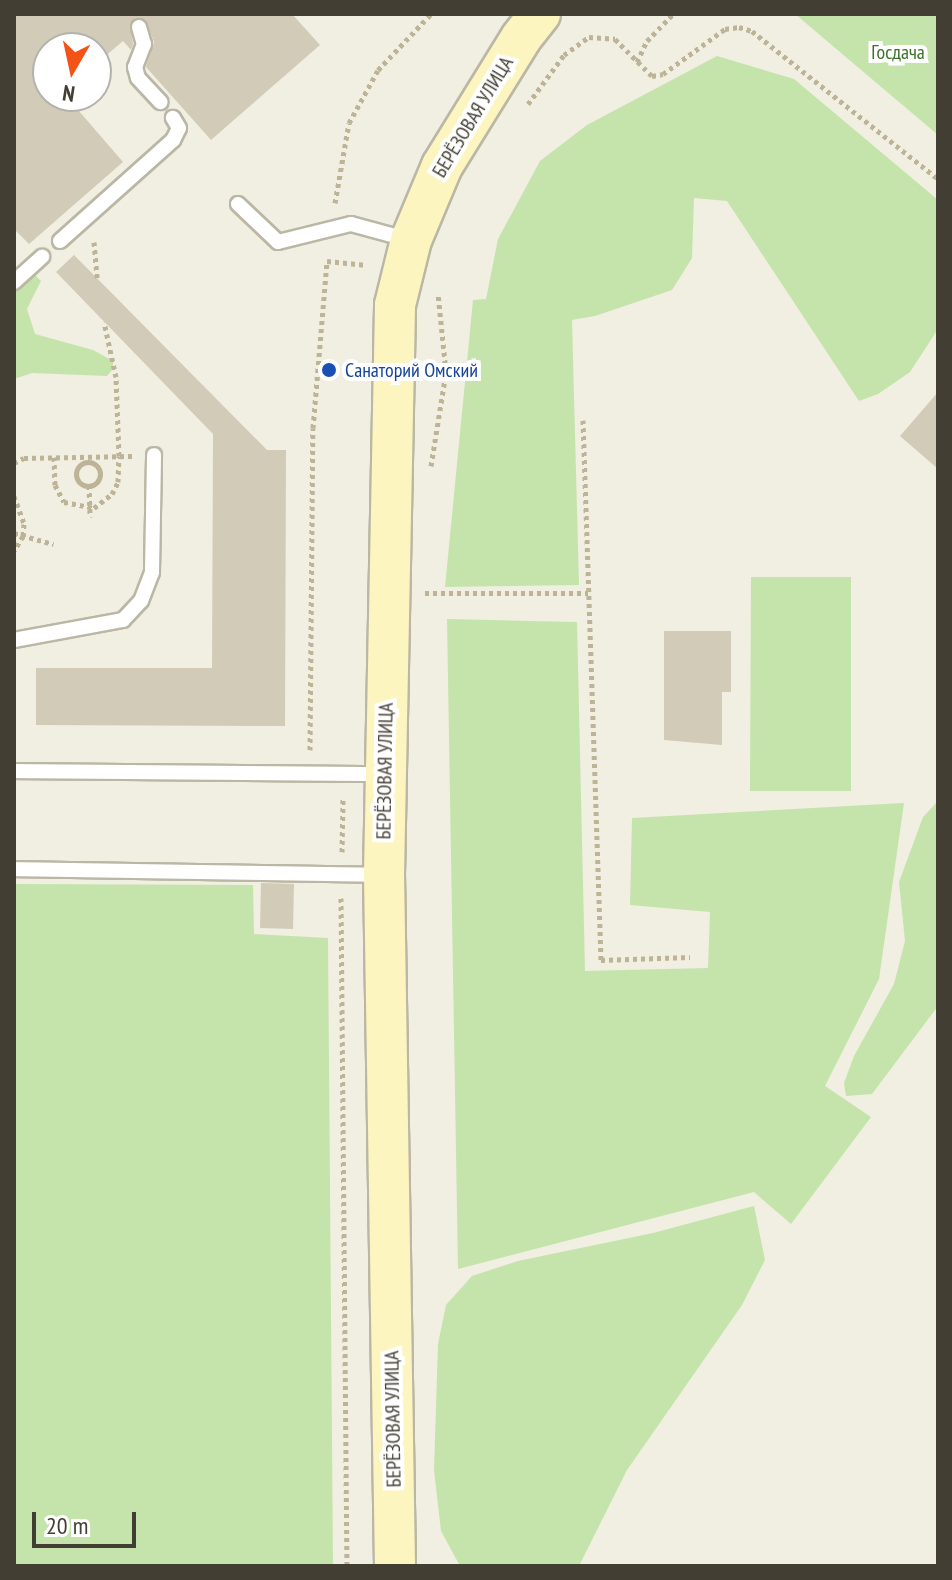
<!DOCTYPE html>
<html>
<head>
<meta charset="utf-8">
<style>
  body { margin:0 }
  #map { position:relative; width:952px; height:1580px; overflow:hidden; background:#f1eee2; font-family:"PT Sans Narrow",sans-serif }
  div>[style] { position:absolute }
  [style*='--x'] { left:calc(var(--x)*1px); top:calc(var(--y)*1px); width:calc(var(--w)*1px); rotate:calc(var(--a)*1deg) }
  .green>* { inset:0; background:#c4e4ab }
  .building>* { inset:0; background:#d2cbb8 }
  .path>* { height:5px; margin-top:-2.5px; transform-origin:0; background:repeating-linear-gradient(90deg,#bdb497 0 4px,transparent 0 8px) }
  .path>.ring { margin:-2.5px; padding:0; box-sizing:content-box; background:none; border:5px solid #bdb497; border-radius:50% }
  .roads { filter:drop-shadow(2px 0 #bbb7a5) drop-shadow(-2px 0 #bbb7a5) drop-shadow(0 2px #bbb7a5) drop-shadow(0 -2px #bbb7a5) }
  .service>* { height:14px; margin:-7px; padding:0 7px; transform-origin:7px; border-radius:7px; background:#fff }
  .secondary>* { height:40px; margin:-20px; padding:0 20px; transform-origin:20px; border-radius:20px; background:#fdf5c0 }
  .dots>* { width:22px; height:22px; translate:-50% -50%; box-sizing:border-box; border:4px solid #fff; border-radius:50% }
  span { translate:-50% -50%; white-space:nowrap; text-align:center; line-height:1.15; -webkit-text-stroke:8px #fff; paint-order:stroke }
  .park-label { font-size:20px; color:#3b7129 }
  .street-label { font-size:20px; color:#423e33 }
  .transit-label { font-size:20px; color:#164399 }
  .left { translate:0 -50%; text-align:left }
  .frame { position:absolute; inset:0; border:16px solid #423e33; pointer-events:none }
  .north { position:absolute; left:32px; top:32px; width:80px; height:80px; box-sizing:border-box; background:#fff; border:2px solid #b3b2ad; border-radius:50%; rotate:189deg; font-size:22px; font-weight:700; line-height:32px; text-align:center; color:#423e33 }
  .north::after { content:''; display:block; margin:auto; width:28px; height:36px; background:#f35317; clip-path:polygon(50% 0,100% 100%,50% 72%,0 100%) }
  .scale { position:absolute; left:32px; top:1512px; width:104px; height:36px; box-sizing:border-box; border:4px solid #423e33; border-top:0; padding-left:10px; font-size:24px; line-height:28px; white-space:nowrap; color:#423e33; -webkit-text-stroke:6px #fff; paint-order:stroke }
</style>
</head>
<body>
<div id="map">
  <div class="green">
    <div style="clip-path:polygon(795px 14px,938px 14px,938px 135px)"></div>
    <div style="clip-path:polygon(717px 56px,794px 79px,938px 200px,938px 329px,910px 372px,878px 394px,859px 401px,727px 201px,694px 198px,692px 258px,672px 290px,595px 316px,572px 320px,579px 585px,445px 587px,473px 300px,486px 299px,498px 239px,540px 161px,587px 125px)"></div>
    <div style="clip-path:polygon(34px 274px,41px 281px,27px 309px,35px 334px,93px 350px,113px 361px,113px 369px,107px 376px,32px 373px,14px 379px,14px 292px)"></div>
    <div style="clip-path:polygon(751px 577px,851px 577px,851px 791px,750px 791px)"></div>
    <div style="clip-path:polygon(447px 619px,577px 622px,585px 971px,708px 968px,710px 912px,630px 905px,632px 818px,904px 803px,879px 979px,825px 1086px,871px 1117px,791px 1224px,754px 1192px,458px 1269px)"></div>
    <div style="clip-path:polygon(938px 801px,938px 1006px,872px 1094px,846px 1096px,844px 1083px,854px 1056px,894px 984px,905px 941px,899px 882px,923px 817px)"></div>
    <div style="clip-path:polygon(14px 884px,253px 885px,254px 934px,328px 938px,333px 1566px,14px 1566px)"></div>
    <div style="clip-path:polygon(754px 1206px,765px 1260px,742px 1305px,627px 1470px,579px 1566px,460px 1566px,441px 1531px,434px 1470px,438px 1344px,446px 1305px,472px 1276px,518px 1261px,653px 1233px)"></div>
  </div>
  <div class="building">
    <div style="clip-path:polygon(14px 14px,292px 14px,320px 45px,211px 140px,146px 67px,154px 42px,145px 19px,135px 18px,130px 24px,133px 44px,131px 50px,123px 41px,96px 64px,96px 48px,48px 48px,48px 96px,66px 96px,123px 162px,29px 244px,14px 229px)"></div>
    <div style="clip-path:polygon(74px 255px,267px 450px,286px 450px,285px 726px,36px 725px,36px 668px,212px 668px,213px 434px,56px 272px)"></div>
    <div style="clip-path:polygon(938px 392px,938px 469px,900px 436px)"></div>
    <div style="clip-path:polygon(664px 631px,731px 631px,731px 692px,722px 692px,722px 745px,664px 740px)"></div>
    <div style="clip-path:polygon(261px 883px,294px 884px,293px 929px,260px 928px)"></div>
  </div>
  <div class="path">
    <div style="--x:637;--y:62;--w:23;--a:-65"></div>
    <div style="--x:647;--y:41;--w:37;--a:-46"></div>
    <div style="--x:528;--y:104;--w:61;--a:-53.7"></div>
    <div style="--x:564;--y:55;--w:31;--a:-36"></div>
    <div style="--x:589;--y:37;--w:26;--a:4"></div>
    <div style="--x:615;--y:39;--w:52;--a:45"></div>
    <div style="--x:652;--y:76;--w:11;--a:-10"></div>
    <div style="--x:663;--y:74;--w:77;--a:-36"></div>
    <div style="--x:725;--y:29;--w:14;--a:-8"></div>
    <div style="--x:739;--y:27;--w:14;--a:17"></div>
    <div style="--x:752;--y:31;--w:238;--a:38.5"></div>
    <div style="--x:335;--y:203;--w:81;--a:-80.1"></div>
    <div style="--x:349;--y:123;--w:60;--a:-61.3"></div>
    <div style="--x:378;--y:70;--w:77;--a:-46.6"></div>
    <div style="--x:94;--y:242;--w:36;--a:85"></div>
    <div style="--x:583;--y:420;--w:540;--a:88.09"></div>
    <div style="--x:601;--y:960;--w:89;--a:-1.9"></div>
    <div style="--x:54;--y:457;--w:28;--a:88"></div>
    <div style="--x:55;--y:485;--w:19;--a:62"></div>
    <div style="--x:64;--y:502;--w:31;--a:11"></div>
    <div style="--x:94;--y:508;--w:23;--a:-38"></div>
    <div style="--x:112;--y:494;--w:13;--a:-63"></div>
    <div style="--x:118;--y:482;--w:26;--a:-88"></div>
    <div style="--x:119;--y:456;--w:79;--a:-92.2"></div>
    <div style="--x:116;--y:377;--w:56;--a:-102.3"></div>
    <div class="ring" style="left:76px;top:462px;width:19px;height:19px"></div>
    <div style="--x:14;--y:463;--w:11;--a:-27"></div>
    <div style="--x:24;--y:458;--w:109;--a:-1.1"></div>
    <div style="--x:431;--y:466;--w:95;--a:-80.9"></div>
    <div style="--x:446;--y:372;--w:79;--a:-95.8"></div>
    <div style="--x:89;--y:485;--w:32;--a:88"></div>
    <div style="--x:14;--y:496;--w:30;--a:70"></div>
    <div style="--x:24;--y:524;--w:12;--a:95"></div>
    <div style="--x:23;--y:536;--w:17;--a:121"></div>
    <div style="--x:14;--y:533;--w:41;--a:15.8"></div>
    <div style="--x:425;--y:593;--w:163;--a:0"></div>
    <div style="--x:310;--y:750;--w:322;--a:-89.5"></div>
    <div style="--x:313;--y:428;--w:168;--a:-85.2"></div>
    <div style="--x:327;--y:261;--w:40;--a:5.7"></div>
    <div style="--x:342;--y:852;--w:54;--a:-88.9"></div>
    <div style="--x:341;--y:898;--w:668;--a:89.49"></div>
  </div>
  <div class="roads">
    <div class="service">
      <div style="--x:139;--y:27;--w:18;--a:74"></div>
      <div style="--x:144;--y:44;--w:25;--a:111"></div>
      <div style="--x:135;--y:67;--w:11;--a:75"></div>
      <div style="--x:138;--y:78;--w:33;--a:47"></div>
      <div style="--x:238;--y:204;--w:55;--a:43.5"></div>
      <div style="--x:278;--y:242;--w:75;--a:-13.9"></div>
      <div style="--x:351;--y:224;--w:61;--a:15.2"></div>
      <div style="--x:60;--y:241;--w:152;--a:-41.8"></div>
      <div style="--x:173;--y:140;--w:13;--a:-63"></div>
      <div style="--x:179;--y:128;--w:12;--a:-121"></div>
      <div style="--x:14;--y:282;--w:38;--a:-42"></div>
      <div style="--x:14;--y:640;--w:111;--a:-10.4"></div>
      <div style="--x:123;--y:620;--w:26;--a:-47"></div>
      <div style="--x:141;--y:601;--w:31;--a:-69"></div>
      <div style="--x:152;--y:572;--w:117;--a:-89"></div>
      <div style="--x:14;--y:771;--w:371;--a:0.5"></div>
      <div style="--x:14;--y:869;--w:369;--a:0.9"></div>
    </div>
    <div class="secondary">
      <div style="--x:395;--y:1566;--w:691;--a:-90.91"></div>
      <div style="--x:384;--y:875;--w:570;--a:-88.89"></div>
      <div style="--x:395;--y:305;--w:67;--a:-76.2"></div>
      <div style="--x:411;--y:240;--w:80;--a:-67.3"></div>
      <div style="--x:442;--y:166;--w:150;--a:-58.3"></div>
      <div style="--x:521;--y:38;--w:31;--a:-52"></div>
    </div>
  </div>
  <div class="dots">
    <div style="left:329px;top:370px;background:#1a4fb4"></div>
  </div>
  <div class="park-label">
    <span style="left:898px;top:52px">Госдача</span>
  </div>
  <div class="street-label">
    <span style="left:473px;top:117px;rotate:-59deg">БЕРЁЗОВАЯ УЛИЦА</span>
    <span style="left:385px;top:771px;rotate:-89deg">БЕРЁЗОВАЯ УЛИЦА</span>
    <span style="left:393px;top:1419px;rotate:-91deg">БЕРЁЗОВАЯ УЛИЦА</span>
  </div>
  <div class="transit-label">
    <span class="left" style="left:345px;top:370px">Санаторий Омский</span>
  </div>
  <div class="frame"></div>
  <div class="north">N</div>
  <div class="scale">20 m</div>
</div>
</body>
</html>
